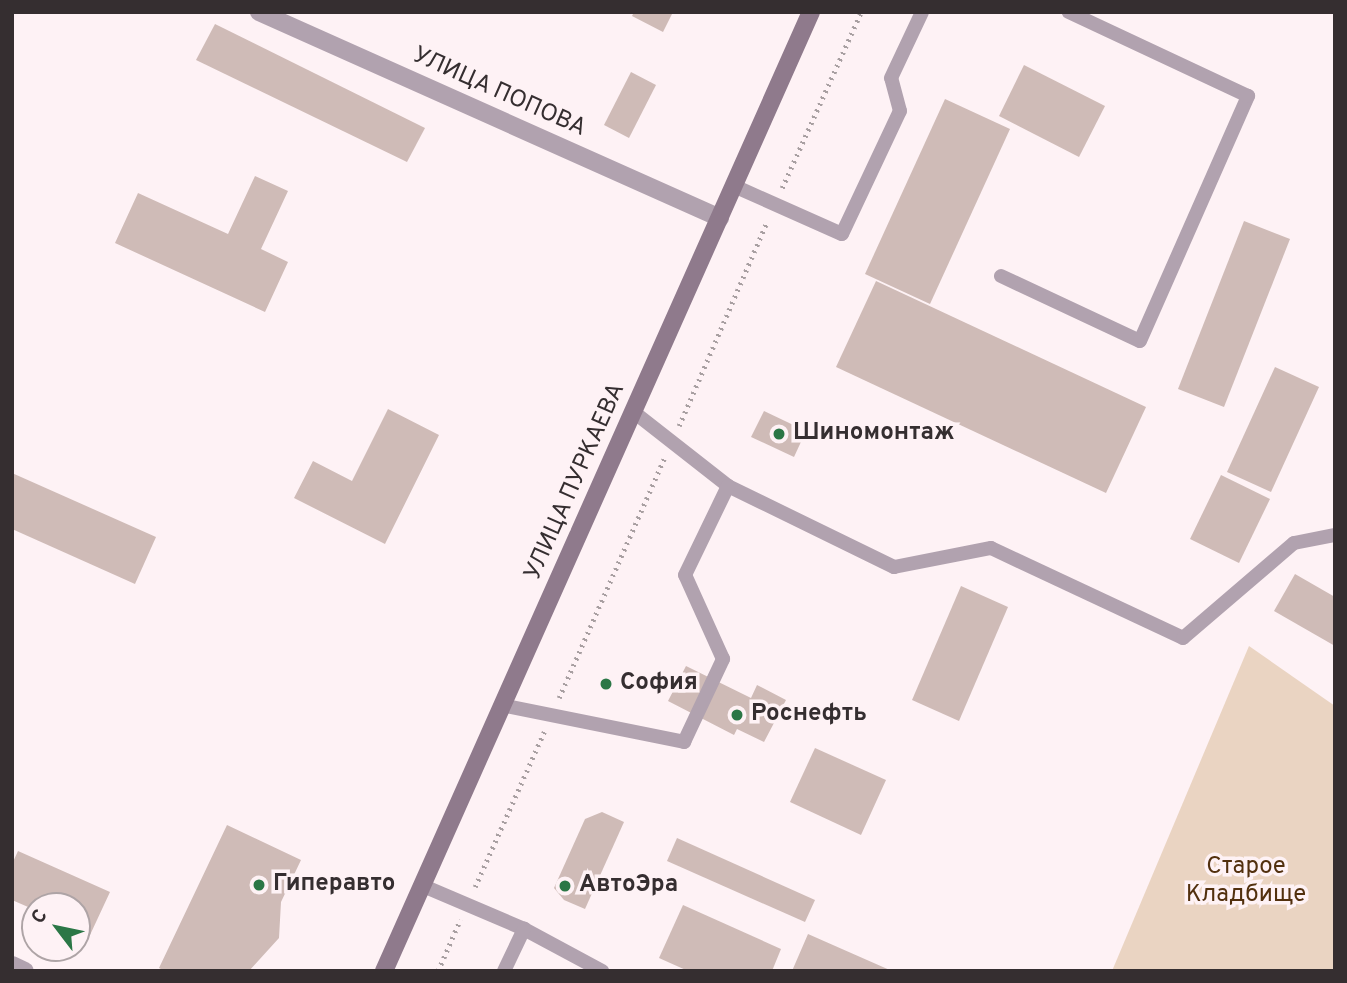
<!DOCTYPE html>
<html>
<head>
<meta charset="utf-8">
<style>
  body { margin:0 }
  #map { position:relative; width:1347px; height:983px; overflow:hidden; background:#fef2f5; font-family:Overpass,sans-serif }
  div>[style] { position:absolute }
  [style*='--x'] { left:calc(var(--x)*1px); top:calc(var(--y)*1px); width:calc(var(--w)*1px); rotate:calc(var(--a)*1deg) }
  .green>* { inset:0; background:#ead4c2 }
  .building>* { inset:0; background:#cfbbb7 }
  .path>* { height:4.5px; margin-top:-2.25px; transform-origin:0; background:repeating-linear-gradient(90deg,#a89fa1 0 2px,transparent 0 7px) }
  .service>* { height:14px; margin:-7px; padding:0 7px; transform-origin:7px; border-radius:7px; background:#b1a2af }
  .minor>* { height:18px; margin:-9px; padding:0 9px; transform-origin:9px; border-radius:9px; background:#b1a2af }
  .secondary>* { height:18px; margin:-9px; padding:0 9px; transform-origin:9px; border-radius:9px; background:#8f7a8c }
  .dots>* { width:19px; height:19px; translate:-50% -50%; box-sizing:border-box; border:4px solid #fef2f5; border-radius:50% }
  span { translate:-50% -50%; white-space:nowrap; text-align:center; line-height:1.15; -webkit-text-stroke:7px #fef2f5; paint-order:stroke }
  .street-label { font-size:24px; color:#352e30 }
  .poi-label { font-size:24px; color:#352e30; font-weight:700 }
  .left { translate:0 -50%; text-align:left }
  .park-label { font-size:24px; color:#52300e }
  .frame { position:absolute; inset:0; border:14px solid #352e30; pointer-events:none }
  .north { position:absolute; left:21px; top:892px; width:70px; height:70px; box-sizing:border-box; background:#fef2f5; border:2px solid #aea4a6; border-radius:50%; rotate:302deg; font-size:19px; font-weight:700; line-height:28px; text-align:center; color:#352e30 }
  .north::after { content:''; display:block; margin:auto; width:24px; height:32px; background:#2b7746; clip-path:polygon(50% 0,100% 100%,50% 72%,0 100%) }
</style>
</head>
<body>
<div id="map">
  <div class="green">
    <div style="clip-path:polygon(1249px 646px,1335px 706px,1335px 971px,1112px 971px)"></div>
  </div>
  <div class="building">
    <div style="clip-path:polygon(634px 12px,673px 12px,663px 32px,632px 16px)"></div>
    <div style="clip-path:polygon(215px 24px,425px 128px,407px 162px,196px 60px)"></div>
    <div style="clip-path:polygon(1024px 65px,1105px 106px,1079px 157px,999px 116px)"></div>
    <div style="clip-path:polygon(631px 72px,656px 85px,629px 138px,604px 125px)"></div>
    <div style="clip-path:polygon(945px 99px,1010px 129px,930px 304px,865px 274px)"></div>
    <div style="clip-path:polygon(255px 176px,288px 191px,261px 249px,288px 262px,265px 312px,115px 243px,138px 193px,228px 234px)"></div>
    <div style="clip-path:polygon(1244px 221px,1290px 239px,1224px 407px,1178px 389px)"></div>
    <div style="clip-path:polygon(876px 281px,1146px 407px,1106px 493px,836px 367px)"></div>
    <div style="clip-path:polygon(1275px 367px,1319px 387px,1271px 492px,1227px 472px)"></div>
    <div style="clip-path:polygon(388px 409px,439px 435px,385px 544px,294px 498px,313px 461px,352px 481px)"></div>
    <div style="clip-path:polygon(764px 411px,806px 431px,794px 457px,751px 437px)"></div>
    <div style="clip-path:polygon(12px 473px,156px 537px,135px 584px,12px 529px)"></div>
    <div style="clip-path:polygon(1221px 475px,1270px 499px,1239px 563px,1190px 539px)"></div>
    <div style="clip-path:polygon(1295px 574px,1335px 597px,1335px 646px,1274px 611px)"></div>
    <div style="clip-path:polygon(961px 586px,1008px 607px,959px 721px,912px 700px)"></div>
    <div style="clip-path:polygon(686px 666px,751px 698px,757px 685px,786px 700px,764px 742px,737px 729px,734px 735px,668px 701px)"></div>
    <div style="clip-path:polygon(815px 748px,886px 780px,861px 835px,790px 802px)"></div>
    <div style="clip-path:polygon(602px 812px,624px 822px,585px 909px,564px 900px,554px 888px,585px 819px)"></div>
    <div style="clip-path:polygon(227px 825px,301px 860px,281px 902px,279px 938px,249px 971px,165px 971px,159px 968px)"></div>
    <div style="clip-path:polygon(677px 838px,815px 900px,805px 922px,667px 861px)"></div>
    <div style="clip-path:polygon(18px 851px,110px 892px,90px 935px,77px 929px,77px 906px,35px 906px,35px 910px,12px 900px,12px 864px)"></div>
    <div style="clip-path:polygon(683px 905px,781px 949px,772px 971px,688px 971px,659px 958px)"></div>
    <div style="clip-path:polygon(808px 934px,842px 949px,892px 971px,792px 971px)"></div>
  </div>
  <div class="path">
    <div style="--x:782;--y:188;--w:193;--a:-65.8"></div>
    <div style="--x:679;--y:426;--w:222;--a:-66.7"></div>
    <div style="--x:559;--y:698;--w:261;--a:-66.3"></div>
    <div style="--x:475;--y:887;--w:170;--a:-66"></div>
    <div style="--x:438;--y:971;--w:56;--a:-66.7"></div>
  </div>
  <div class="service">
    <div style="--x:734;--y:186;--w:118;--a:24"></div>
    <div style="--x:842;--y:234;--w:136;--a:-64.8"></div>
    <div style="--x:900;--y:111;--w:34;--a:-105"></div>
    <div style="--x:891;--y:78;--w:73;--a:-64.8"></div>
    <div style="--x:1001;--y:276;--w:153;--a:25.1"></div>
    <div style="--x:1140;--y:341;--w:268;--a:-66.2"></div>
    <div style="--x:1248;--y:96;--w:198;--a:-154.9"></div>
    <div style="--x:635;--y:413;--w:118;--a:38.1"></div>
    <div style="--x:728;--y:486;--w:185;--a:26"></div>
    <div style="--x:894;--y:567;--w:99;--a:-11.1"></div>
    <div style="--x:991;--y:548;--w:212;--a:25.1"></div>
    <div style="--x:1183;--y:638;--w:146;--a:-40.6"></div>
    <div style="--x:1294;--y:543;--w:42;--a:-11"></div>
    <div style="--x:501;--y:705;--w:187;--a:11.4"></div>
    <div style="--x:684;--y:742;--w:92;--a:-64.8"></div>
    <div style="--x:723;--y:659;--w:92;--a:-114.3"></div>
    <div style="--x:685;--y:575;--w:99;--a:-64.2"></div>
    <div style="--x:421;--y:885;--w:112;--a:23.1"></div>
    <div style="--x:524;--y:929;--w:89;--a:28.3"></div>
    <div style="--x:504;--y:971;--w:47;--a:-64.5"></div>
  </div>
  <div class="minor">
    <div style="--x:259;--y:12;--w:505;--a:24.08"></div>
    <div style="--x:12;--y:965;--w:14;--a:25"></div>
  </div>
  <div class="secondary">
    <div style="--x:384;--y:971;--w:1050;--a:-66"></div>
  </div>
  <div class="dots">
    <div style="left:779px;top:434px;background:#2b7746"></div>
    <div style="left:606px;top:684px;background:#2b7746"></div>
    <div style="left:737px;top:715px;background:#2b7746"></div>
    <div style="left:259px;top:885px;background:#2b7746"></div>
    <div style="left:565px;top:886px;background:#2b7746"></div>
  </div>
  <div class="street-label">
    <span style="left:499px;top:93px;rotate:24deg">УЛИЦА ПОПОВА</span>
    <span style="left:576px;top:482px;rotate:-66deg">УЛИЦА ПУРКАЕВА</span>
  </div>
  <div class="poi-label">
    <span class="left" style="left:793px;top:434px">Шиномонтаж</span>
    <span class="left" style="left:620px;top:684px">София</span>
    <span class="left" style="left:751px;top:715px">Роснефть</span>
    <span class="left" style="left:273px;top:885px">Гиперавто</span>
    <span class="left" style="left:579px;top:886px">АвтоЭра</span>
  </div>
  <div class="park-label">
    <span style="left:1246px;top:882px">Старое<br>Кладбище</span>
  </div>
  <div class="frame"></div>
  <div class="north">С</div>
</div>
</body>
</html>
